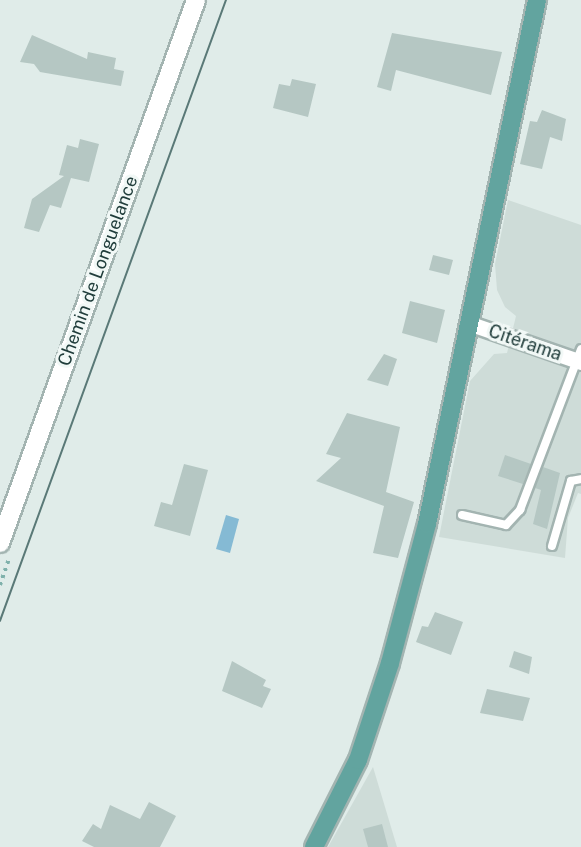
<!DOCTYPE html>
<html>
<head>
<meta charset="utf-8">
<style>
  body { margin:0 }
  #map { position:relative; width:581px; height:847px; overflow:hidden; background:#e0ece9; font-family:"Public Sans",sans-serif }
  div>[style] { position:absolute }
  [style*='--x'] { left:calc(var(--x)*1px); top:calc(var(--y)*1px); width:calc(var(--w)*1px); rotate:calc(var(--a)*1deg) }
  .built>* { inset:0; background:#cedcd8 }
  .water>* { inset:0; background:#85bad4 }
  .building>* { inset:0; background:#b5c7c3 }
  .path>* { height:4px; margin-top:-2px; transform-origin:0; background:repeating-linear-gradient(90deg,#7fb1ab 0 3px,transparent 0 7.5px) }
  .roads { filter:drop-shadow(2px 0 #a3b4b1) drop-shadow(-2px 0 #a3b4b1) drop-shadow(0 2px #a3b4b1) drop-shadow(0 -2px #a3b4b1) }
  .lane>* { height:8px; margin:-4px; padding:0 4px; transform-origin:4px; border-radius:4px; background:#fff }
  .street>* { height:15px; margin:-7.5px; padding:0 7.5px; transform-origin:7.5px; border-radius:7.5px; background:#fff }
  .secondary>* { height:18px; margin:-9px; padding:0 9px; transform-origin:9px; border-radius:9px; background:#fff }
  .primary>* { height:18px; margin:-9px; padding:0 9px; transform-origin:9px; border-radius:9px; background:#62a49f }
  .tram>* { height:1.5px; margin:-0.75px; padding:0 0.75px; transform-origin:0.75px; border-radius:0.75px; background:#5a7977 }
  span { translate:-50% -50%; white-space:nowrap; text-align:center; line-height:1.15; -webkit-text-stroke:6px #f1f8f6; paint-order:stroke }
  .street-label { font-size:18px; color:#203d3b }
</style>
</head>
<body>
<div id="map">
  <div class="built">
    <div style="clip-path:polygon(508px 200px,581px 225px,581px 494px,578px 493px,568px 518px,565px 558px,439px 537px,470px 381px,494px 354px,507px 353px,516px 316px,505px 307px,497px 290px,495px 264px)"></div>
    <div style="clip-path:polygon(373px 767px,397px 847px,328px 847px)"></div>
  </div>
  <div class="water">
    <div style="clip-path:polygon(226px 515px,239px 519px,230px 553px,216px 549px)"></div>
  </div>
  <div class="building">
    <div style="clip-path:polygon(392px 33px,502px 52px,491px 95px,396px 70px,391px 91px,377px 87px)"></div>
    <div style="clip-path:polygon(32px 35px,87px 59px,88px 52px,116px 58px,114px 69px,124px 71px,121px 86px,40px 72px,34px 64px,20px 62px)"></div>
    <div style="clip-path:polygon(292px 79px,316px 84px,308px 117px,273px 108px,279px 84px,290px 86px)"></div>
    <div style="clip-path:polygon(542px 110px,566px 119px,562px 141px,550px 137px,542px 169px,520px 164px,530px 121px,537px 122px)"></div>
    <div style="clip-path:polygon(80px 139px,99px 144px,89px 182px,71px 178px,61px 208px,50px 205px,39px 232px,24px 228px,32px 199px,64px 176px,59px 175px,67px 145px,78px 148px)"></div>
    <div style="clip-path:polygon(433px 255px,453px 260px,449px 275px,429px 270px)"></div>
    <div style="clip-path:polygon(410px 301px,445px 310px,437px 343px,402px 333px)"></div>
    <div style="clip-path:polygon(384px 354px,397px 359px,388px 386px,367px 380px)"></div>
    <div style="clip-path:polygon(347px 413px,400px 427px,386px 492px,414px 502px,398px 558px,373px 553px,384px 506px,316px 481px,341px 458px,326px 454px)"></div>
    <div style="clip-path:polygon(505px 455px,531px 464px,523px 484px,498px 476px)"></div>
    <div style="clip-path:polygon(184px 464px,208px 470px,190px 536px,154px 526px,161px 502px,172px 505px)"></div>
    <div style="clip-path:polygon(543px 467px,560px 473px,547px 529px,533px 524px,541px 490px,535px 488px)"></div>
    <div style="clip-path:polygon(435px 612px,463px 622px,451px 655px,416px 642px,422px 626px,428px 627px)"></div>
    <div style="clip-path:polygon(514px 651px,532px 657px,529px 674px,509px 667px)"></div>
    <div style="clip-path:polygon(232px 661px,266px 680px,263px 686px,271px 689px,262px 708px,222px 691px)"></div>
    <div style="clip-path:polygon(487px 689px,530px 698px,523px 721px,480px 713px)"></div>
    <div style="clip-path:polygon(149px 802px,176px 816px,160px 847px,94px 847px,82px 841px,93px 824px,101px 829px,110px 805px,140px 819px)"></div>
    <div style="clip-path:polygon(382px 824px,388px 847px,368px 847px,363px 829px)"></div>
  </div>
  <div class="path">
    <div style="--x:0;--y:585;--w:28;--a:-71"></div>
  </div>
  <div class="roads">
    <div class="lane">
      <div style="--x:462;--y:515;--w:45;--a:12.8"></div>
      <div style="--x:506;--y:525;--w:21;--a:-47"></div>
      <div style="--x:520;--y:510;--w:172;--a:-69.2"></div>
      <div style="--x:552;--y:546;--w:68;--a:-73.7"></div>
      <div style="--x:571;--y:481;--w:10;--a:-11"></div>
    </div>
    <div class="street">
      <div style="--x:468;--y:323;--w:120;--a:19"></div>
    </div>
    <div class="secondary">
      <div style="--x:0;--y:543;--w:577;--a:-70.15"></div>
    </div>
    <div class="primary">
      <div style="--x:314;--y:847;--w:97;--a:-63.2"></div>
      <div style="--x:358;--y:760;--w:102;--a:-71.7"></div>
      <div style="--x:390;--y:663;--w:144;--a:-75.1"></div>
      <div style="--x:427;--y:524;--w:535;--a:-78.14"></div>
    </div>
  </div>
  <div class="tram">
    <div style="--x:0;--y:621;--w:661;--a:-70"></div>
  </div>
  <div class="street-label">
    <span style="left:98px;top:271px;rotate:-70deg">Chemin de Longuelance</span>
    <span style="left:525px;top:343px;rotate:19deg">Citérama</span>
  </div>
</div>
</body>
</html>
